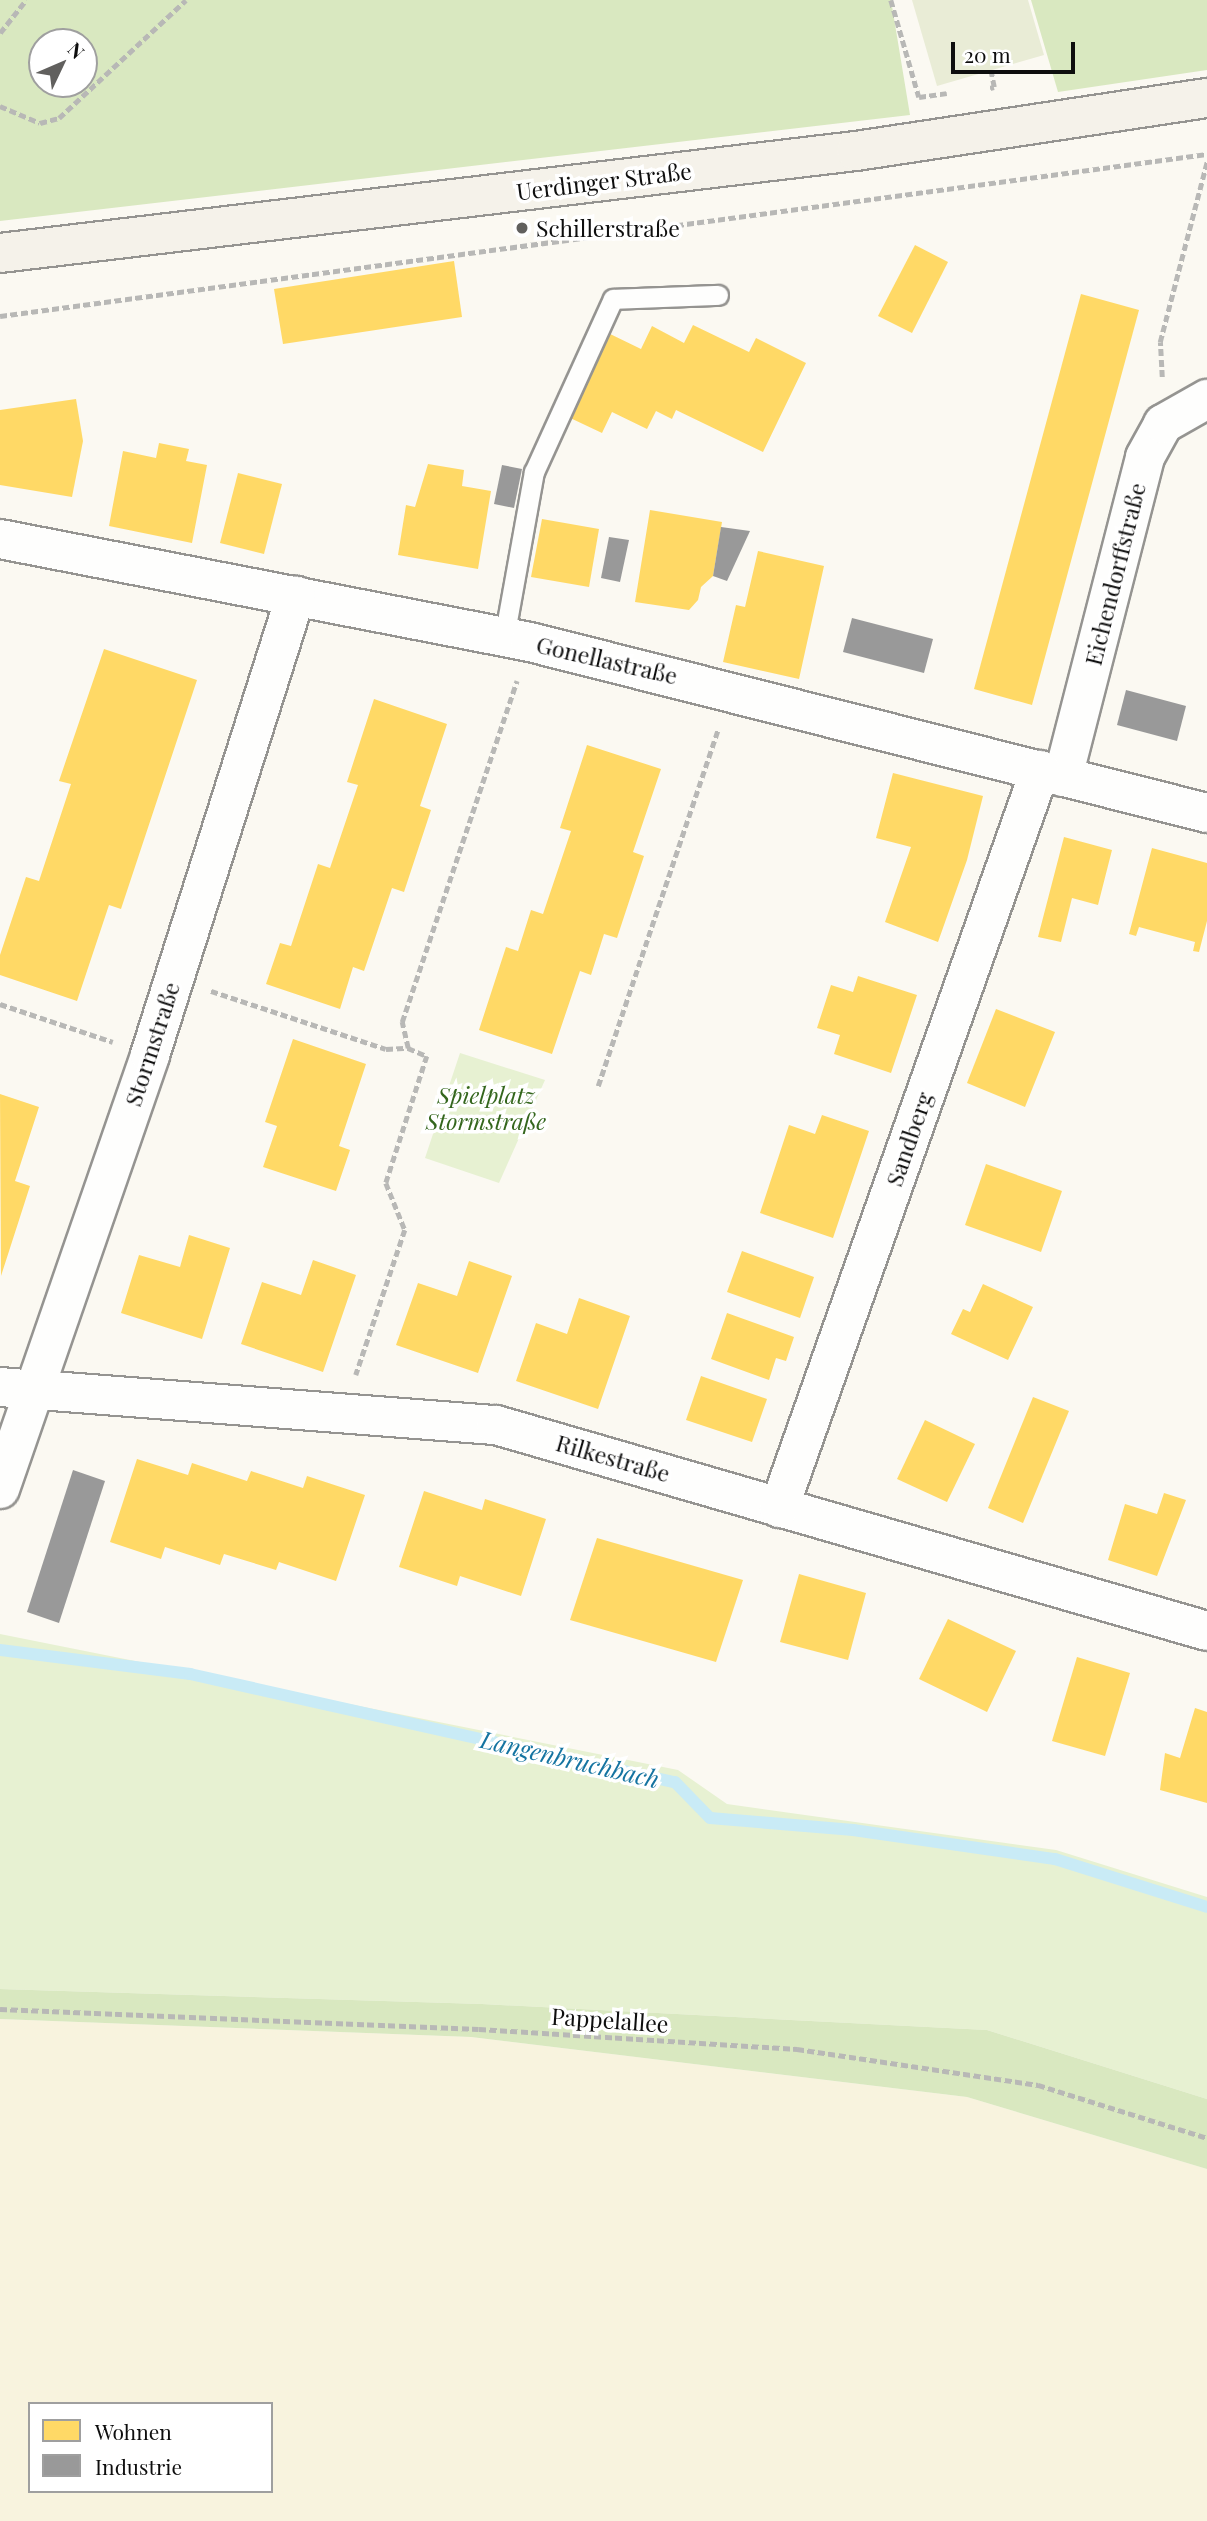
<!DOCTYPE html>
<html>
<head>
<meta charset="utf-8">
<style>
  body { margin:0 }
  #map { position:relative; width:1207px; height:2521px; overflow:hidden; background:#fbf9f2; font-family:"Playfair Display",serif }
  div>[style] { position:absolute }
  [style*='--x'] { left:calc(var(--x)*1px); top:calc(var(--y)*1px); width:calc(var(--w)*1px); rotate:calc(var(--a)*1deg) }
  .farmland>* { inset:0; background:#f8f3de }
  .green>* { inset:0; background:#e7f1d2 }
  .forest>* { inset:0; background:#d9e8c0 }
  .cemetery>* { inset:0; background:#e9ecd6 }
  .homes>* { inset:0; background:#ffd966 }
  .industry>* { inset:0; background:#999 }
  .stream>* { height:12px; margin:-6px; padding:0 6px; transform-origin:6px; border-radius:6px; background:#c9ebf6 }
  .path>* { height:4.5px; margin-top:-2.25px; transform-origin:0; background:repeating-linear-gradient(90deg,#b8b8b6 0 7px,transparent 0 10.5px) }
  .roads { filter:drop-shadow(2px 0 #959491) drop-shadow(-2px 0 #959491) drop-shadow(0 2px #959491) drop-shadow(0 -2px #959491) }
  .lane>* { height:19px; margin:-9.5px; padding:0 9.5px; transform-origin:9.5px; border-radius:9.5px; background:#fefefd }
  .street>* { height:38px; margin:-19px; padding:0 19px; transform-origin:19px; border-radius:19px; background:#fefefd }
  .secondary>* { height:38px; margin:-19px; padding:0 19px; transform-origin:19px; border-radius:19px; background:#f5f2ea }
  .dots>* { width:19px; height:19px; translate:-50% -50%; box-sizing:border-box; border:4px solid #fff; border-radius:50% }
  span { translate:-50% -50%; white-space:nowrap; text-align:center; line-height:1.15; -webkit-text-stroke:7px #fff; paint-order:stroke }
  .street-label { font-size:23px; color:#0e0e0e }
  .poi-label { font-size:23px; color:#0e0e0e }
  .left { translate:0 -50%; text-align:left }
  .park-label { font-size:23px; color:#34661d; font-style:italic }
  .water-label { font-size:24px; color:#1574a1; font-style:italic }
  .legend { position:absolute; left:28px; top:2402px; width:245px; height:91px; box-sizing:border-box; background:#fff; border:2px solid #9f9f9f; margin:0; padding:9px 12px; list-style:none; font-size:21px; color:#0e0e0e }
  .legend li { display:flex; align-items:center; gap:14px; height:35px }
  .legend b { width:35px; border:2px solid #9f9f9f }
  .north { position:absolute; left:28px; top:28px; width:70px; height:70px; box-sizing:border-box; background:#fff; border:2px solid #9f9f9f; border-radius:50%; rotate:46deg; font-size:19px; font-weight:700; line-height:28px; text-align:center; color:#0e0e0e }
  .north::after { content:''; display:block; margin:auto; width:24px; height:32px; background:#61605e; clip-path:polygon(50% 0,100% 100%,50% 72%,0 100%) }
  .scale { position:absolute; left:951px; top:42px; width:124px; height:32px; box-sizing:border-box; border:4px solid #0e0e0e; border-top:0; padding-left:9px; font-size:21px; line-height:24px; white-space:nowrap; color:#0e0e0e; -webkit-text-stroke:5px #fff; paint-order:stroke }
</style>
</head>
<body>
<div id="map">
  <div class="farmland">
    <div style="clip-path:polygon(evenodd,0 2019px,471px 2037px,967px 2097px,1207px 2169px,1207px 2521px,0 2521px,0 2019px,30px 2404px,271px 2404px,271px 2491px,30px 2491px,30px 2404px)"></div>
  </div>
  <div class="green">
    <div style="clip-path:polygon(460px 1053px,545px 1080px,499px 1183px,425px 1158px)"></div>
    <div style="clip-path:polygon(0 1634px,678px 1770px,727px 1804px,1056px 1850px,1207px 1897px,1207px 2099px,987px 2030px,482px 2004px,0 1989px)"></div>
  </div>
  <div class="forest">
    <div style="clip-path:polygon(evenodd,0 0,891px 0,910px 115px,0 221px,0 0,84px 42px,84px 84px,42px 84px,42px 42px,84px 42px)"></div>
    <div style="clip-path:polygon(1031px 0,1207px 0,1207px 70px,1058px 92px)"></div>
    <div style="clip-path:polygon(0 1989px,482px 2004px,987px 2030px,1207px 2099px,1207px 2169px,967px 2097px,471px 2037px,0 2019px)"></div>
  </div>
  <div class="cemetery">
    <div style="clip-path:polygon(912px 0,1028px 0,1044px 55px,937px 86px)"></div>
  </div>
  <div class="homes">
    <div style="clip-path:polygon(915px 245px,948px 262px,912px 333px,878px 316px)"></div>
    <div style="clip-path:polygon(454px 261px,462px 317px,283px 344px,274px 289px)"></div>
    <div style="clip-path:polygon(1081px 294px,1139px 310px,1032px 705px,974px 689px)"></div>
    <div style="clip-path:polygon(693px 325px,749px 352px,756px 338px,806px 363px,763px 452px,676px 410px,672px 419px,656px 411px,647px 429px,612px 412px,602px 433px,566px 416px,606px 332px,641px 349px,652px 326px,684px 343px)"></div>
    <div style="clip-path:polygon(76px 399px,83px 441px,72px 497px,0 485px,0 410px)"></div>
    <div style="clip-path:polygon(159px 443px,189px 449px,186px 461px,207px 465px,192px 543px,109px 526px,123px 451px,156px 458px)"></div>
    <div style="clip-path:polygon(428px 464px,464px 470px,462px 486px,491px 491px,478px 569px,398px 555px,406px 505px,415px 507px)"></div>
    <div style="clip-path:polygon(238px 473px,282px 484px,264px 554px,220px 543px)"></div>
    <div style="clip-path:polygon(650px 510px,722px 522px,713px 576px,701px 587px,698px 600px,689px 610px,635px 602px)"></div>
    <div style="clip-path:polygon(542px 519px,599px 529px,589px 587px,531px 577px)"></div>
    <div style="clip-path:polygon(758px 551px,824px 566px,799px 679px,723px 662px,736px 605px,745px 607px)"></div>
    <div style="clip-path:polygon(104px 649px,197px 680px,121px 909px,109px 905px,77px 1001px,0 975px,0 955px,26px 877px,39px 881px,71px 784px,59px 781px)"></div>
    <div style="clip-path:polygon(374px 699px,447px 724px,420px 806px,431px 810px,404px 892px,392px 888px,364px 971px,353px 967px,340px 1009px,266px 984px,280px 943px,291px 946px,318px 864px,330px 868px,358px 785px,347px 782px)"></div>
    <div style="clip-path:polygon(587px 745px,661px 769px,633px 852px,644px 856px,617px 938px,604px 934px,591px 975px,580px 971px,552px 1054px,479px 1030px,506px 947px,518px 951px,531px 910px,543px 914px,571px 831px,560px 828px)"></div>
    <div style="clip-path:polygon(893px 773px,983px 796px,967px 860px,938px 942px,885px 922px,911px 847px,876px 838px)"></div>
    <div style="clip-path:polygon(1064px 837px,1112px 850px,1098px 905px,1072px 898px,1061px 942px,1038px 937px)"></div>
    <div style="clip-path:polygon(1152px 848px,1207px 863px,1207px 921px,1199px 952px,1193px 951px,1195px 942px,1139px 927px,1136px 936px,1129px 934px)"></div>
    <div style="clip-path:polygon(858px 976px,917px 995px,891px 1073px,834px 1054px,840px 1035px,817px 1028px,831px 985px,853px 992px)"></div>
    <div style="clip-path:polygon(996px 1009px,1055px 1032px,1025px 1107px,967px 1083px)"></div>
    <div style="clip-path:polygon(293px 1039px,366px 1064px,339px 1146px,350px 1150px,336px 1191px,263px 1167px,277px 1126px,265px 1122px)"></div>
    <div style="clip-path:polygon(0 1094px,39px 1107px,15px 1181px,30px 1186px,1px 1276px)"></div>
    <div style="clip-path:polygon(822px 1115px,869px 1131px,833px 1238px,760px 1213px,789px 1125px,815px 1134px)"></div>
    <div style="clip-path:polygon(986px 1164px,1062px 1191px,1041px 1252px,965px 1225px)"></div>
    <div style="clip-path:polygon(189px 1235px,230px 1248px,202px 1339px,121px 1313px,139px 1255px,180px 1267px)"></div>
    <div style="clip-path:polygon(742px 1251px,814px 1277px,800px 1318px,727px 1292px)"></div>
    <div style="clip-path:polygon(313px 1260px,356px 1275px,323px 1372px,241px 1344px,262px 1282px,301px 1295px)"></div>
    <div style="clip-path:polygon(469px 1261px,512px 1276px,478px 1373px,396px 1345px,418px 1283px,457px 1296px)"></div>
    <div style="clip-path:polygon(983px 1284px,1033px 1307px,1008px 1360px,951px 1334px,963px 1309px,970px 1312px)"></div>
    <div style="clip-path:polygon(579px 1298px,630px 1316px,598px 1409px,516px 1381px,536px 1323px,567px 1334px)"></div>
    <div style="clip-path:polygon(727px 1313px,794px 1337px,786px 1361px,776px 1358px,769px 1380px,711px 1359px)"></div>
    <div style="clip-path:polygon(701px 1376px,767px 1399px,752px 1442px,686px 1420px)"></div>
    <div style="clip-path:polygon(1033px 1397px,1069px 1411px,1023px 1523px,988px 1508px)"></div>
    <div style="clip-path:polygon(925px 1420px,975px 1444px,947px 1502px,897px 1479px)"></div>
    <div style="clip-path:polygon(137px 1459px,188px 1475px,192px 1463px,247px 1481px,251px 1471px,303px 1488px,307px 1476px,365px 1495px,336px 1581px,279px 1562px,276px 1570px,224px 1554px,220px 1565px,165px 1547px,161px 1559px,110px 1542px)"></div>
    <div style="clip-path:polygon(424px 1491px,482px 1510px,485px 1499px,546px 1519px,521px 1596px,460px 1576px,457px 1586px,399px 1567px)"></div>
    <div style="clip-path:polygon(1164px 1493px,1186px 1500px,1157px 1576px,1108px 1560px,1125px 1504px,1157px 1514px)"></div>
    <div style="clip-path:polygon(597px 1538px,743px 1580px,716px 1662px,570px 1620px)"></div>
    <div style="clip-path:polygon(799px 1574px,866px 1593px,848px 1660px,780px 1642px)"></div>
    <div style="clip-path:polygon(948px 1619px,1016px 1651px,987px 1712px,919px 1679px)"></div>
    <div style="clip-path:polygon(1077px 1657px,1130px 1673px,1105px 1756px,1052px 1741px)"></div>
    <div style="clip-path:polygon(1195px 1708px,1207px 1712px,1207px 1803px,1160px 1790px,1165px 1753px,1180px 1758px)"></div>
  </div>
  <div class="industry">
    <div style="clip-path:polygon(502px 465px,522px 469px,514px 508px,494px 504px)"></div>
    <div style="clip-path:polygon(721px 527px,750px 531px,727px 581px,713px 576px)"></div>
    <div style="clip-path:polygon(609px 537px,629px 540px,620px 582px,601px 578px)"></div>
    <div style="clip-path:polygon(852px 618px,933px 639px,924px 673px,843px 652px)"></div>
    <div style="clip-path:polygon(1126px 690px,1186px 706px,1177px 741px,1117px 725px)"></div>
    <div style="clip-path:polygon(73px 1470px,105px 1481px,59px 1623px,27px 1612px)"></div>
  </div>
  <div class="stream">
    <div style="--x:0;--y:1650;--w:192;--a:7.2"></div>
    <div style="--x:190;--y:1674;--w:497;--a:12.6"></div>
    <div style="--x:675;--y:1782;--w:50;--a:45.8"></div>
    <div style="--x:710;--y:1818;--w:144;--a:4.8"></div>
    <div style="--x:853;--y:1830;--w:204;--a:8.2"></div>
    <div style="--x:1055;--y:1859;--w:159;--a:17.5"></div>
  </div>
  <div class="path">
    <div style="--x:891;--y:0;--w:101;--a:73.9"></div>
    <div style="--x:919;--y:97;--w:28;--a:-8"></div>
    <div style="--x:0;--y:33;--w:42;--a:-51.8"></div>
    <div style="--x:990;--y:88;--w:4;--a:-14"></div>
    <div style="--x:994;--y:87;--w:16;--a:-101"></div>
    <div style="--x:0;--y:106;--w:43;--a:23"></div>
    <div style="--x:40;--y:123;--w:20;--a:-15"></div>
    <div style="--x:59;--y:118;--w:173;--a:-42.9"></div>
    <div style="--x:0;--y:316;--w:1218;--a:-7.64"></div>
    <div style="--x:1162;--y:377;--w:35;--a:-93"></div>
    <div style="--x:1160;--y:342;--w:187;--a:-75.4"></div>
    <div style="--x:211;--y:991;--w:184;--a:18.3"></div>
    <div style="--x:386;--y:1049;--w:22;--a:-3"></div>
    <div style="--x:408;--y:1048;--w:21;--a:23"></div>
    <div style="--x:427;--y:1056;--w:133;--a:107.9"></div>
    <div style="--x:386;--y:1183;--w:51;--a:68"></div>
    <div style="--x:405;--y:1230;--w:153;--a:108.7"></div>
    <div style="--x:0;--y:1004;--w:119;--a:18.6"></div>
    <div style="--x:408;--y:1048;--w:27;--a:-103"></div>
    <div style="--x:402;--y:1022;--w:360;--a:-71.4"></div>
    <div style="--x:598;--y:1086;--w:376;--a:-71.4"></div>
    <div style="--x:0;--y:2009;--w:479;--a:2.4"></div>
    <div style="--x:479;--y:2029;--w:319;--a:3.6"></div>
    <div style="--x:797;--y:2049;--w:244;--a:8.5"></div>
    <div style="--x:1038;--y:2085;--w:177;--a:17.4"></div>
  </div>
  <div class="roads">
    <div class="lane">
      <div style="--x:504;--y:638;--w:169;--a:-79.8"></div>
      <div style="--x:534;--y:472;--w:190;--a:-65.5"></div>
      <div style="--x:613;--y:299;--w:105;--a:-2.2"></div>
    </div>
    <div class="street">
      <div style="--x:0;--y:539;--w:540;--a:11"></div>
      <div style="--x:530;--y:642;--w:698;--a:14.18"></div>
      <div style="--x:1063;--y:777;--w:330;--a:-75.6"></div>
      <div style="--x:1145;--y:457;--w:38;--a:-61"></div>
      <div style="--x:1163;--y:424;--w:51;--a:-29.6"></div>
      <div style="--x:0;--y:1387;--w:497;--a:4.4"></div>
      <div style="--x:496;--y:1425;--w:740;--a:16.16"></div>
      <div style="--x:0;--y:1489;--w:459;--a:-70.9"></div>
      <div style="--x:150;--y:1055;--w:482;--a:-72.4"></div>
      <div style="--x:779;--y:1508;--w:783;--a:-70.52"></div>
    </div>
    <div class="secondary">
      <div style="--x:0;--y:253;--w:862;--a:-6.8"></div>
      <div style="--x:856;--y:151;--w:355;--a:-8.6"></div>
    </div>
  </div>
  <div class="dots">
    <div style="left:522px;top:228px;background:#61605e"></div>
  </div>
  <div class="street-label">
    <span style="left:604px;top:181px;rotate:-7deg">Uerdinger Straße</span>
    <span style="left:1115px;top:574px;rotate:-76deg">Eichendorffstraße</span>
    <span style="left:607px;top:660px;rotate:13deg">Gonellastraße</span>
    <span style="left:152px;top:1044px;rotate:-72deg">Stormstraße</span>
    <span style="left:909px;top:1139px;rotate:-71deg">Sandberg</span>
    <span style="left:613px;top:1458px;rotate:16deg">Rilkestraße</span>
    <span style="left:610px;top:2020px;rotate:4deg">Pappelallee</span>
  </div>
  <div class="poi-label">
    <span class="left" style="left:536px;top:228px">Schillerstraße</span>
  </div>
  <div class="park-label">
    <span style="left:486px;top:1108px">Spielplatz<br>Stormstraße</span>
  </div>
  <div class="water-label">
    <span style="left:570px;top:1759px;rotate:13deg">Langenbruchbach</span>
  </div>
  <ul class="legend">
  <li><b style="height:19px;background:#ffd966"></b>Wohnen</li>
  <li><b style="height:19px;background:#999"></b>Industrie</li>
  </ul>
  <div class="north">N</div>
  <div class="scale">20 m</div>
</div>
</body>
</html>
